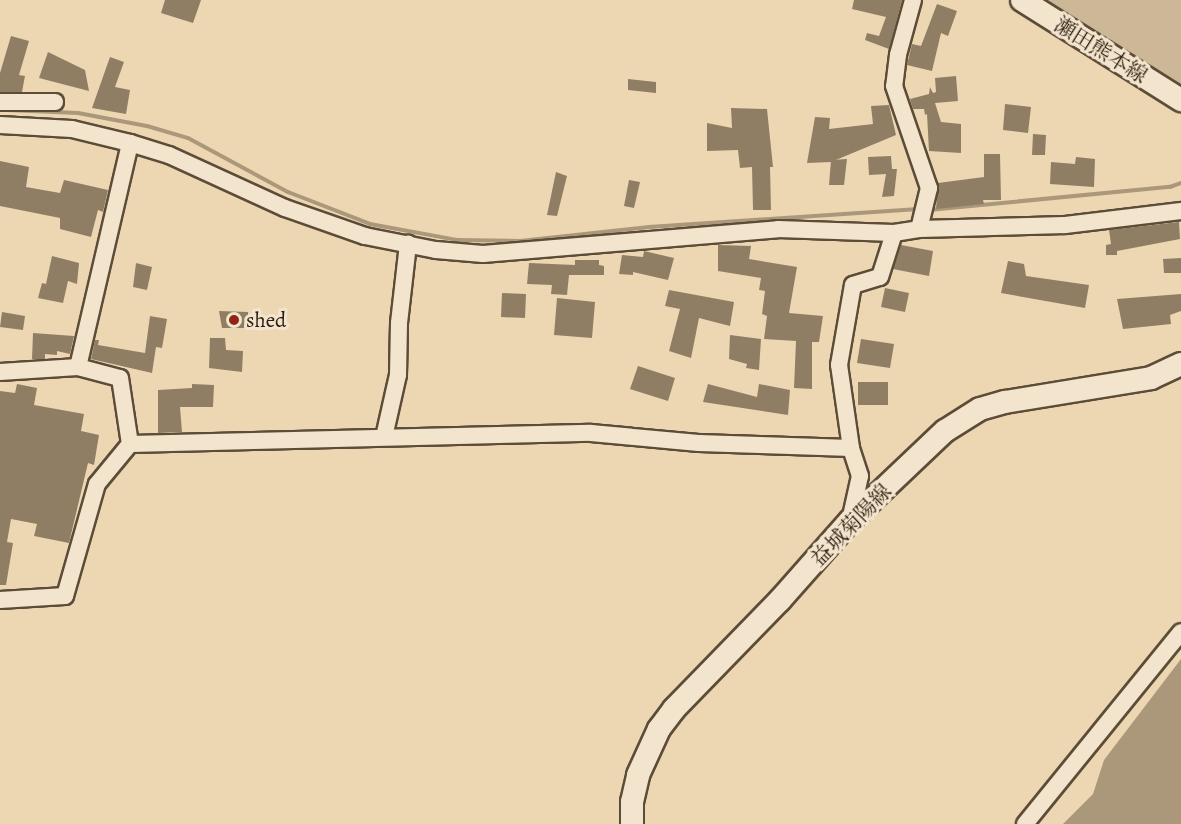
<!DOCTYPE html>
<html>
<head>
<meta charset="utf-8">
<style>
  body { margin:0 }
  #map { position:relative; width:1181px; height:824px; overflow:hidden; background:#edd7b2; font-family:Alegreya,"Noto Serif JP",serif }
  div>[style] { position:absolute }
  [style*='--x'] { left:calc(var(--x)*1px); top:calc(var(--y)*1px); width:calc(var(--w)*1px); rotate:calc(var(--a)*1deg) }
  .green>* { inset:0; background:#ccb796 }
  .water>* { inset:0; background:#ab987b }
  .stream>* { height:4px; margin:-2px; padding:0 2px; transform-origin:2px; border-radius:2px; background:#ab987b }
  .building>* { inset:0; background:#907e64 }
  .roads { filter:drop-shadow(2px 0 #5c4c38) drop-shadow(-2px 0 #5c4c38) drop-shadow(0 2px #5c4c38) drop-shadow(0 -2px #5c4c38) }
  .street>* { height:16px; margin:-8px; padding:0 8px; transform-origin:8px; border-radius:8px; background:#f3e5cd }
  .secondary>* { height:22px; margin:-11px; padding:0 11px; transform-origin:11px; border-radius:11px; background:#f3e5cd }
  .dots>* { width:16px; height:16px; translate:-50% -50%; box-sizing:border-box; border:3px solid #f3e5cd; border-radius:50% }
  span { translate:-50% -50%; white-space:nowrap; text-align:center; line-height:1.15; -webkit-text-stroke:6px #f3e5cd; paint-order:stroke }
  .street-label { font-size:21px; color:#2c1d0f }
  .poi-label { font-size:21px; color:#2c1d0f }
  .left { translate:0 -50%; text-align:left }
</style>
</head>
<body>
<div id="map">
  <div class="green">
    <div style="clip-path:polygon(1040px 0,1181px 0,1181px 87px)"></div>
  </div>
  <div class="water">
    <div style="clip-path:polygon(1181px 659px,1181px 824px,1063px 824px,1093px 794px,1104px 760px)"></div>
  </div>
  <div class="stream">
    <div style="--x:7;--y:110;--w:71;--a:2.4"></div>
    <div style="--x:78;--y:113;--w:70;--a:10.7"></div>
    <div style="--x:147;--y:126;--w:43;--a:16.3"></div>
    <div style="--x:188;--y:138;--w:114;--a:28.4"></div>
    <div style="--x:288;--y:192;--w:88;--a:21.3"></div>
    <div style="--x:370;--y:224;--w:88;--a:10.4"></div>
    <div style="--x:457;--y:240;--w:63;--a:0.9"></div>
    <div style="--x:520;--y:241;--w:130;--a:-6.2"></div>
    <div style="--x:649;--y:227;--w:270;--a:-3.8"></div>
    <div style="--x:929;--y:210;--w:242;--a:-5.5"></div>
    <div style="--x:1170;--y:187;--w:12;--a:-20"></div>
  </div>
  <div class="building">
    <div style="clip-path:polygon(165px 0,201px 0,193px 23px,161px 13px)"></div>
    <div style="clip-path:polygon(854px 0,902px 0,889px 49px,865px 40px,867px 33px,879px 36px,886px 17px,852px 9px)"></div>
    <div style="clip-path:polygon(937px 4px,957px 11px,948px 36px,941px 33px,932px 71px,907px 65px,912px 44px,921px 46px)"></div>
    <div style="clip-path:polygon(11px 36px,29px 41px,19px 75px,25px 76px,22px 92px,0 92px,0 73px)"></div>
    <div style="clip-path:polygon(48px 52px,85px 70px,89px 91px,39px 78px)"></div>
    <div style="clip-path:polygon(110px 57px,124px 62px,115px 87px,130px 90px,126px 114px,92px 108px)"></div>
    <div style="clip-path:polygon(956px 76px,958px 101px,935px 103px,941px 122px,961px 124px,961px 153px,929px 151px,927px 114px,925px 115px,924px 109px,913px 109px,910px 99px,929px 94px,930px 87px,933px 93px,936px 92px,935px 78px)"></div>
    <div style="clip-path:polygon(628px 79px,656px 82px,656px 93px,628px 90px)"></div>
    <div style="clip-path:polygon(1005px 104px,1031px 107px,1028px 133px,1003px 130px)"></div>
    <div style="clip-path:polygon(889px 105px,896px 135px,831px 162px,807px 163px,815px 117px,830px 118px,829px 129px,873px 124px,871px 106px)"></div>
    <div style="clip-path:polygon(731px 108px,767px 109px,773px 167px,770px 167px,771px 210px,753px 210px,752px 167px,740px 168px,738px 150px,707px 151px,707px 123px,732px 128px)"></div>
    <div style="clip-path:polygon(1033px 134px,1046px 135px,1045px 155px,1032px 155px)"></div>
    <div style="clip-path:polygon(984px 154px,1000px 154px,1001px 200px,983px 200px,984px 204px,936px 209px,938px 183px,984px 177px)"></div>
    <div style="clip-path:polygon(891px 156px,892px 169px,897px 169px,894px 196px,882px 197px,886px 174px,869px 175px,868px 157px)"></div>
    <div style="clip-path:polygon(1076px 157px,1095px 159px,1094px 187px,1050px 184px,1051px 162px,1075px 164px)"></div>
    <div style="clip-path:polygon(847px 159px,844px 185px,829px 185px,831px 160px)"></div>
    <div style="clip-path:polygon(0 161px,29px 167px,26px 187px,60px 193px,64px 180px,108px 190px,103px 212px,98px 210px,91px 237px,60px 229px,60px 218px,0 206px)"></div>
    <div style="clip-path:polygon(556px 172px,567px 176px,557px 216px,547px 215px)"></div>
    <div style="clip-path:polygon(629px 180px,640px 182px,634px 208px,624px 206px)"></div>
    <div style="clip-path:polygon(1179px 222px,1180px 239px,1117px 251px,1117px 255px,1106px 255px,1106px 245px,1111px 244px,1109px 230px)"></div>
    <div style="clip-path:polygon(718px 245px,751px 246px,749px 259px,797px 267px,789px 313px,823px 316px,819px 342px,812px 342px,812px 389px,794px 388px,796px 341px,764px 339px,767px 316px,762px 314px,765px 291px,759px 290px,761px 278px,718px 271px)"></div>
    <div style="clip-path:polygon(901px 245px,933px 251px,929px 276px,893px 269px)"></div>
    <div style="clip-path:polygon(644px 251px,674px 258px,668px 280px,633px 272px,633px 275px,619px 274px,622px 255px,643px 257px)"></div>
    <div style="clip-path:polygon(52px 256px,79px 263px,77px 284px,68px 281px,63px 303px,38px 298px,42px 283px,46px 284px)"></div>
    <div style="clip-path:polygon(1181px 258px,1181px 273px,1164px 273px,1163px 259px)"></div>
    <div style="clip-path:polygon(575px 260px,599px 260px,599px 265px,604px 266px,604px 275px,569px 275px,567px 295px,551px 294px,552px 285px,527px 284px,529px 263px,575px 265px)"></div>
    <div style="clip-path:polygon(1008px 261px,1024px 264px,1026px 276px,1089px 285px,1085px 308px,1001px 293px)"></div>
    <div style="clip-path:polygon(136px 263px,152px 267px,147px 290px,133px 287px)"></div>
    <div style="clip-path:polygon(885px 288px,909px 293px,905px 312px,881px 307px)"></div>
    <div style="clip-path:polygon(669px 290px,734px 302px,730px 326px,699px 318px,691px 358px,669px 351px,680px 309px,665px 306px)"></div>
    <div style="clip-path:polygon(502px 293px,526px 294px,525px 318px,501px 317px)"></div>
    <div style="clip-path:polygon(1181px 294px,1181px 311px,1170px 315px,1171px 324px,1123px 329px,1117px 299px)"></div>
    <div style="clip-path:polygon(557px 298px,595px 302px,592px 338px,554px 335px)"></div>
    <div style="clip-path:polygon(219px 311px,248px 312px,248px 328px,222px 328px)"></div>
    <div style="clip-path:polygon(2px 312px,25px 316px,23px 330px,0 327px)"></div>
    <div style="clip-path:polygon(150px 316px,167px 319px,162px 348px,156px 347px,152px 373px,91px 359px,95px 340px,99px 340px,98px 345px,145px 353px)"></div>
    <div style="clip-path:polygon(33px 333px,74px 336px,70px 354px,57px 351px,57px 355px,45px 354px,45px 359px,32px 359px)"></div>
    <div style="clip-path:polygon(730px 335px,761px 339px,759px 370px,746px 368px,747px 364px,729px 359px)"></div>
    <div style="clip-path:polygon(210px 338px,225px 338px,226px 350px,243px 351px,242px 372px,209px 368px)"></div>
    <div style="clip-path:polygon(861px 339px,894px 344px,890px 368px,857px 363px)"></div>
    <div style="clip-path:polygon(638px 366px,675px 378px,668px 401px,630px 389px)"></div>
    <div style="clip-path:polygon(858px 382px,888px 382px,888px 405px,858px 405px)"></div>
    <div style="clip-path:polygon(17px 384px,37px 388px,34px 405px,84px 414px,81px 431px,99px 435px,94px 465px,88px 463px,69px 543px,34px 536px,37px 524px,11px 519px,7px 542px,13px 543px,6px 585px,0 585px,0 391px,15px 393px)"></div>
    <div style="clip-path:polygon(192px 384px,214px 385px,213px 407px,180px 407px,182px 432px,158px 433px,158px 390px,192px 388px)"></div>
    <div style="clip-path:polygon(708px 384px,757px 397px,759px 384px,790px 390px,788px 415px,703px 402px)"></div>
  </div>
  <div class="roads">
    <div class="street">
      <div style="--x:913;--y:0;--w:57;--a:105.3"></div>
      <div style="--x:898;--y:55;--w:31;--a:97"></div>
      <div style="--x:894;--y:86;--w:108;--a:71.1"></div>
      <div style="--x:929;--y:188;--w:42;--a:103.7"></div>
      <div style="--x:0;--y:102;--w:55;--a:0"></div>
      <div style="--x:0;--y:125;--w:72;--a:3.2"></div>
      <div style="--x:72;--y:129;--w:60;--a:13.6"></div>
      <div style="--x:130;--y:143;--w:41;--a:17.1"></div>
      <div style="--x:169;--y:155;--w:128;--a:24.6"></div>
      <div style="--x:285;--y:208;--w:85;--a:19.3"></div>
      <div style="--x:365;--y:236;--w:72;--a:11.2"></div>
      <div style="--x:436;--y:250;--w:47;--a:4.9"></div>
      <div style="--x:483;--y:254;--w:296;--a:-4.8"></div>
      <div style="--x:778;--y:229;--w:116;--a:2"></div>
      <div style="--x:894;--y:233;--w:25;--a:-9"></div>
      <div style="--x:919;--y:229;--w:146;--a:-1.6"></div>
      <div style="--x:1065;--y:225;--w:117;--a:-6.9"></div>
      <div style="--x:78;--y:367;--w:230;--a:-76.9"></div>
      <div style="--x:0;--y:372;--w:78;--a:-3.7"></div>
      <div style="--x:78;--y:367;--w:43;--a:14.7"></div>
      <div style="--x:120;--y:378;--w:67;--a:81.4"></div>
      <div style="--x:384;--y:437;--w:64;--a:-77.3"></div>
      <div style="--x:398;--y:375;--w:52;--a:-88.9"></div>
      <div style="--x:399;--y:323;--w:80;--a:-83.5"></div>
      <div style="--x:850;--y:521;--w:46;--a:-77.5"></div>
      <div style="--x:860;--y:476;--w:29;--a:-108"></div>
      <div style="--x:851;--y:448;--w:84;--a:-98.2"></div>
      <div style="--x:839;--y:365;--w:81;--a:-80.1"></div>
      <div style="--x:853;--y:285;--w:28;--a:-17"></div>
      <div style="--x:880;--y:277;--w:46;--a:-72.3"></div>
      <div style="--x:0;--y:600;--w:65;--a:-3.5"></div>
      <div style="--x:65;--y:596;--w:116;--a:-74.1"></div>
      <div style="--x:97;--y:484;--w:52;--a:-50.5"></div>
      <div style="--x:130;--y:444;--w:461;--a:-1.4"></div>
      <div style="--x:591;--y:433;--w:108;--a:5.3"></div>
      <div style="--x:699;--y:443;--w:152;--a:1.9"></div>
      <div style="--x:1025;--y:824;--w:247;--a:-50.9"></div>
    </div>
    <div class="secondary">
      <div style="--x:1022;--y:0;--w:188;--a:32.2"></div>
      <div style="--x:632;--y:824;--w:22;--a:-90"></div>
      <div style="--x:632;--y:802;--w:28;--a:-77"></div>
      <div style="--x:638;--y:775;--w:51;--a:-65.5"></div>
      <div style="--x:659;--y:729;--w:25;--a:-53"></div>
      <div style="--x:674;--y:709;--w:152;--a:-45.8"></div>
      <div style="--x:780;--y:600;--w:106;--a:-48.5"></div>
      <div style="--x:850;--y:521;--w:131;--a:-43.5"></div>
      <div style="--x:945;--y:431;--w:41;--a:-32.2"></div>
      <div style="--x:980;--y:409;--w:26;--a:-16"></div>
      <div style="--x:1005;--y:402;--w:148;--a:-9.3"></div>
      <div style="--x:1151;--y:378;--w:33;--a:-25"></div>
    </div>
  </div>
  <div class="dots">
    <div style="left:234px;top:320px;background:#8f2418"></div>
  </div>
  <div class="street-label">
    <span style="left:1101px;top:50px;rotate:32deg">瀬田熊本線</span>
    <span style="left:851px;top:525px;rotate:-46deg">益城菊陽線</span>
  </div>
  <div class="poi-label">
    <span class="left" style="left:246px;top:320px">shed</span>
  </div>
</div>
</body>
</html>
